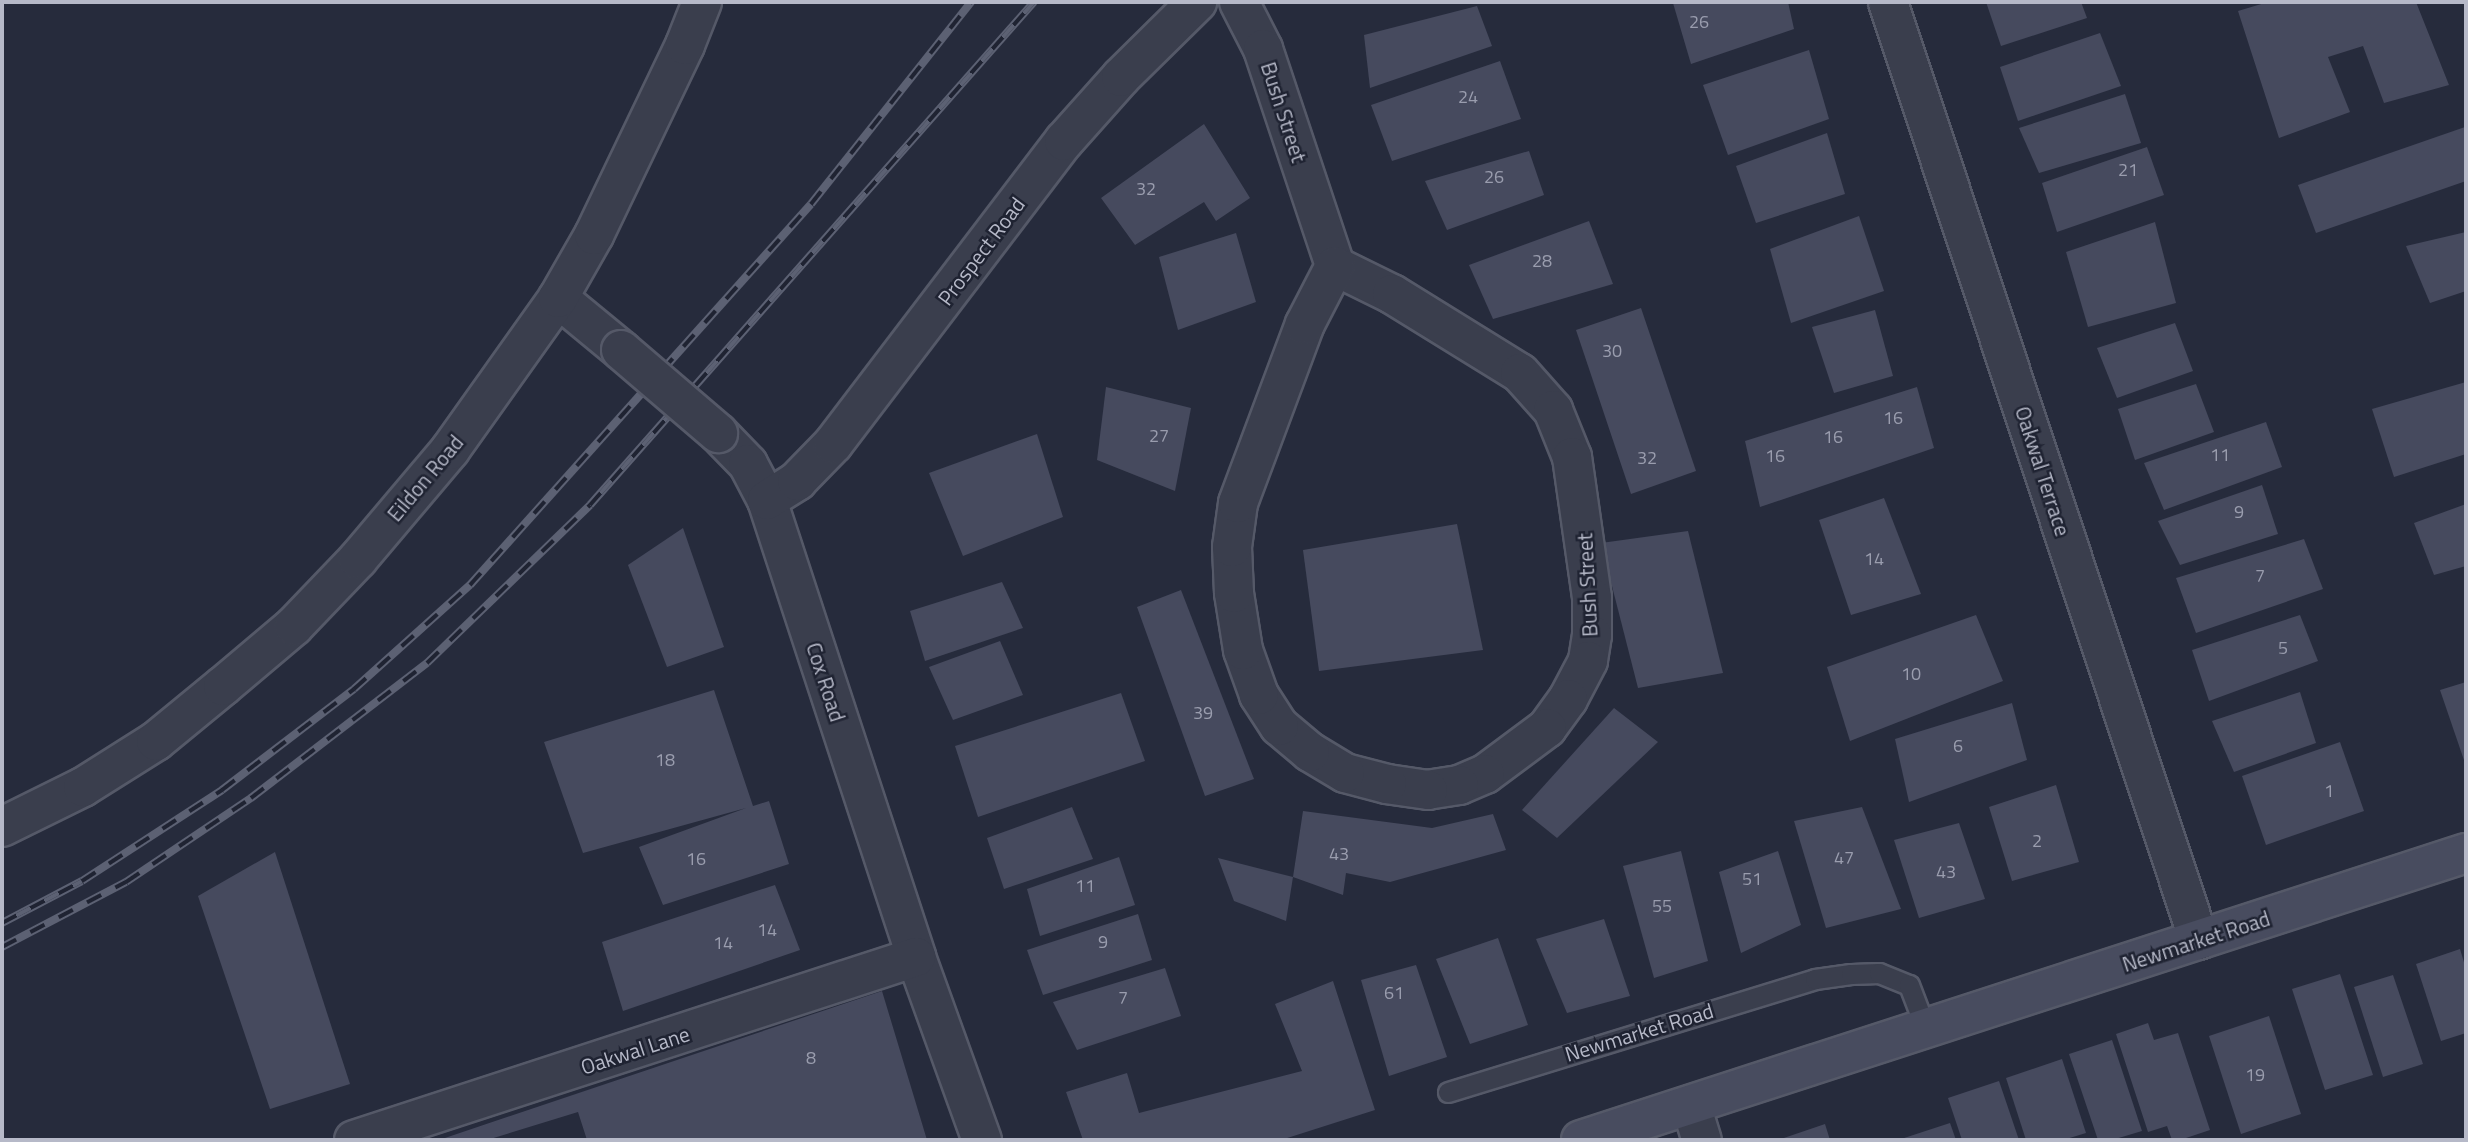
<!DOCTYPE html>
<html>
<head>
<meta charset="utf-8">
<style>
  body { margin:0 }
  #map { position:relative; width:2468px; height:1142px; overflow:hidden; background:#262b3c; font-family:"Titillium Web",sans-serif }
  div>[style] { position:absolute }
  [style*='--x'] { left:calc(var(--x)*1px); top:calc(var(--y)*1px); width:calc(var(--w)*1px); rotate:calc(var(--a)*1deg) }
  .building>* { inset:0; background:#464a5e }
  .roads { filter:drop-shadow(2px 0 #555968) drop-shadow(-2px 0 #555968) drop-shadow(0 2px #555968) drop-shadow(0 -2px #555968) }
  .service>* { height:19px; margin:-9.5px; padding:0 9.5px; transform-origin:9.5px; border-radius:9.5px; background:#3a3e4d }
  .minor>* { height:38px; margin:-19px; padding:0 19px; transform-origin:19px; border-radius:19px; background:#3a3e4d }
  .secondary>* { height:38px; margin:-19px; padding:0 19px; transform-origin:19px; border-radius:19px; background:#484c5f }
  .rail>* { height:8px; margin-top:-4px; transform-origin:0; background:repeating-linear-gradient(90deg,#1f2332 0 16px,#5c6173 0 32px); box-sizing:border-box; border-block:2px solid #5c6173 }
  .bridges { filter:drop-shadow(2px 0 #555968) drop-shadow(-2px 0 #555968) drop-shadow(0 2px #555968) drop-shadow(0 -2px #555968) }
  .minor-bridge>* { height:38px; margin:-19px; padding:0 19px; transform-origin:19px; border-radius:19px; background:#3a3e4d }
  span { translate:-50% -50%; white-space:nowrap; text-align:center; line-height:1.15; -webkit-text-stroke:5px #1f2332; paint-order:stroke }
  .number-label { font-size:18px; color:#9a9dae }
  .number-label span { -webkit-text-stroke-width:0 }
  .street-label { font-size:21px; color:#b6b9c8 }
  .frame { position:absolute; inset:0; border:4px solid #b6b9c8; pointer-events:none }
</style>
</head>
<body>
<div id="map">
  <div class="building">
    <div style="clip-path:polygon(1676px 2px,1788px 2px,1794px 29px,1691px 64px,1673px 3px)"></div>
    <div style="clip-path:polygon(1986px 2px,2081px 2px,2087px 18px,2001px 46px)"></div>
    <div style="clip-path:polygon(2268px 2px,2416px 2px,2449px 85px,2384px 103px,2363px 46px,2328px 57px,2350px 112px,2279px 138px,2238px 11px)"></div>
    <div style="clip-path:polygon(1477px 6px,1492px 46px,1370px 88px,1364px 35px)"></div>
    <div style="clip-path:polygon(2100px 33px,2121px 86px,2018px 121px,2000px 67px)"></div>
    <div style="clip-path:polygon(1809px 50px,1829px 119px,1728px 155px,1703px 85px)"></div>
    <div style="clip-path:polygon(1500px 61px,1521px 119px,1392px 161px,1371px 105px)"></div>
    <div style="clip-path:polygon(2125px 94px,2141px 143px,2039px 173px,2019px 128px)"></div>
    <div style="clip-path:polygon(1204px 124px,1250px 198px,1216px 221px,1204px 202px,1135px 245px,1101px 198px)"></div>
    <div style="clip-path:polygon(2465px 127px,2466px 181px,2316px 233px,2298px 185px)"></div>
    <div style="clip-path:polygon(1827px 133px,1845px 194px,1756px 223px,1736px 166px)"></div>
    <div style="clip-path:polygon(2147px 147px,2164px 195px,2057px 232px,2042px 183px)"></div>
    <div style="clip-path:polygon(1529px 151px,1544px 195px,1447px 230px,1425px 181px)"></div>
    <div style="clip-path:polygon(1859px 216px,1884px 291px,1791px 323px,1770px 249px)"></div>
    <div style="clip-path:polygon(1589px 221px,1613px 284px,1493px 319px,1469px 265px)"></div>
    <div style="clip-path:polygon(2155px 222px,2176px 303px,2088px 327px,2066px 252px)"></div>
    <div style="clip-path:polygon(2466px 232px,2466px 291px,2430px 303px,2406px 246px)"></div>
    <div style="clip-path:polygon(1236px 233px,1256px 302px,1178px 330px,1159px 257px)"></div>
    <div style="clip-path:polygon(1641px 308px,1696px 471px,1631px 494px,1576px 330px)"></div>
    <div style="clip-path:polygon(1875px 310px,1893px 376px,1834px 393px,1812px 327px)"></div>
    <div style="clip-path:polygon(2175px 323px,2193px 371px,2117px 398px,2097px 348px)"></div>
    <div style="clip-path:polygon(2466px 382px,2466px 454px,2394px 477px,2372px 409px)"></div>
    <div style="clip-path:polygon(2196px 384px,2214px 432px,2135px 460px,2118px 409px)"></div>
    <div style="clip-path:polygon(1106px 387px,1191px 408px,1175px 491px,1097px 460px)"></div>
    <div style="clip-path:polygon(1917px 387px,1934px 448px,1760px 507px,1745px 441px)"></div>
    <div style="clip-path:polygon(2266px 422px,2282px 467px,2164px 510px,2144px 463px)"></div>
    <div style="clip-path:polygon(1037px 434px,1063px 517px,963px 556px,929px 473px)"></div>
    <div style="clip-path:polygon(2262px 485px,2278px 534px,2180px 565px,2158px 521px)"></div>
    <div style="clip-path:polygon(1884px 498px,1921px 594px,1851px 615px,1819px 520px)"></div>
    <div style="clip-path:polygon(2466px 504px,2466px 566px,2434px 575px,2414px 523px)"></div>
    <div style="clip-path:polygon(1457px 524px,1483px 650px,1319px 671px,1303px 550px)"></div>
    <div style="clip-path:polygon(683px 528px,724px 647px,667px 667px,628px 565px)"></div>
    <div style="clip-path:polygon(1688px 531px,1723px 673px,1638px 688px,1601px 543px)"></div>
    <div style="clip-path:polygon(2304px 539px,2323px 589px,2196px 633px,2176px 578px)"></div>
    <div style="clip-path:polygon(1002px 582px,1023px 628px,925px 661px,910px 611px)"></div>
    <div style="clip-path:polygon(1181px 590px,1254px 779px,1205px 796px,1137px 607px)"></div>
    <div style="clip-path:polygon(1976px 615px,2003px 681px,1850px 741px,1827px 667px)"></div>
    <div style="clip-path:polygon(2300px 615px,2318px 661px,2209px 701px,2192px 650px)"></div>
    <div style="clip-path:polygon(1000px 641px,1023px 695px,953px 720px,929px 667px)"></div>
    <div style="clip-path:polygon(2466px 682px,2466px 766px,2440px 690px)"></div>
    <div style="clip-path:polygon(714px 690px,753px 806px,769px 801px,789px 864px,663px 905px,639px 847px,746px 808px,583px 853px,544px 742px)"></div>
    <div style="clip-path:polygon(2300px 692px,2316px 743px,2234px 772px,2212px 721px)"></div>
    <div style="clip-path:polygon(1121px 693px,1145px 761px,978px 817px,955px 746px)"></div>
    <div style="clip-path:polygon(2012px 703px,2027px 760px,1909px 802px,1895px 739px)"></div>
    <div style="clip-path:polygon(1614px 708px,1658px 742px,1557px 838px,1522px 810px)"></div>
    <div style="clip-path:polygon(2340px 742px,2364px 811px,2266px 845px,2242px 776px)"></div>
    <div style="clip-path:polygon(2056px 785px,2079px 862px,2012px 881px,1989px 807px)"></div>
    <div style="clip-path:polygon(1072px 807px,1093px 859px,1004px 889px,987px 838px)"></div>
    <div style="clip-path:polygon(1862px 807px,1901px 909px,1826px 928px,1794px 821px)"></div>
    <div style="clip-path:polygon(1303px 811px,1432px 828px,1493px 814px,1506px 850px,1390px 882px,1346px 873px,1343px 895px,1293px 877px)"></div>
    <div style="clip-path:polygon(1959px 823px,1985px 899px,1919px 918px,1894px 840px)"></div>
    <div style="clip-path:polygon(1681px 851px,1708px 961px,1654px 978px,1623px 866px)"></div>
    <div style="clip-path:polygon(1778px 851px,1801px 925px,1741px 953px,1719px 872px)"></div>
    <div style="clip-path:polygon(275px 852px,350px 1084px,270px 1109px,198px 896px)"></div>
    <div style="clip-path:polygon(1119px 857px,1135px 905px,1040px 936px,1027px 889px)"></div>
    <div style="clip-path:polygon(1218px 858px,1293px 877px,1286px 921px,1234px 901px)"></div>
    <div style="clip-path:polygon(775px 885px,800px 950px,623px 1011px,602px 942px)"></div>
    <div style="clip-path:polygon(1138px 914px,1152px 960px,1043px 995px,1027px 950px)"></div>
    <div style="clip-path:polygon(1604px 919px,1630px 996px,1567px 1013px,1536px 939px)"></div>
    <div style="clip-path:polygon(1498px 938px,1528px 1025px,1470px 1044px,1436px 959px)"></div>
    <div style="clip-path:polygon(2460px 949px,2466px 969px,2466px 1033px,2441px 1041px,2416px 964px)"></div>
    <div style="clip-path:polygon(1416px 965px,1447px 1057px,1389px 1076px,1361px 980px)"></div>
    <div style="clip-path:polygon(1165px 968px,1181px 1016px,1077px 1050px,1053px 1002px)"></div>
    <div style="clip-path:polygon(2340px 974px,2373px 1075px,2325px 1090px,2292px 989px)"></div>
    <div style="clip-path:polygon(2393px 975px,2423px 1064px,2383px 1077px,2354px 987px)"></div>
    <div style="clip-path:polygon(1333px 981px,1375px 1110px,1281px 1140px,1083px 1140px,1066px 1092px,1127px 1073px,1139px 1113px,1302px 1071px,1275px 1004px)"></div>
    <div style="clip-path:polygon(882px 991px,927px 1140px,587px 1140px,578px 1112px,487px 1140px,439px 1140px)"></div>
    <div style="clip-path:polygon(2269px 1016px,2301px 1114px,2241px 1134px,2209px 1036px)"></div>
    <div style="clip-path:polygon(2148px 1023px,2154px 1040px,2178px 1033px,2210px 1130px,2180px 1140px,2172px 1140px,2167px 1126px,2148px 1132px,2116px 1034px)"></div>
    <div style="clip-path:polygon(2112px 1040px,2142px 1131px,2112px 1140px,2098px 1140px,2069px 1054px)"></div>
    <div style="clip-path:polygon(2062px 1059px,2086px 1133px,2063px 1140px,2026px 1140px,2006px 1078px)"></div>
    <div style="clip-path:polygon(1999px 1081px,2019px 1140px,1962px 1140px,1948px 1098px)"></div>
    <div style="clip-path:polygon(1950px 1123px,1956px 1140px,1898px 1140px)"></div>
    <div style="clip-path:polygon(1825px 1124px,1830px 1140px,1778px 1140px)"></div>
  </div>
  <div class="roads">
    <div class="service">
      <div style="--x:1448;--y:1092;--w:384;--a:-17.1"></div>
      <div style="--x:1815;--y:979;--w:36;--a:-8"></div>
      <div style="--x:1851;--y:974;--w:28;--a:-2"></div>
      <div style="--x:1879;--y:973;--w:32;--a:22"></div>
      <div style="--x:1909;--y:985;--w:45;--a:69.1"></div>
    </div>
    <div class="minor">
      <div style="--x:1239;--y:2;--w:53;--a:62.9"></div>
      <div style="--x:1263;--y:49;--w:229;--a:71.6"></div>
      <div style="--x:1335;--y:266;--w:64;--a:26.2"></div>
      <div style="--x:1392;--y:294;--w:150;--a:31.7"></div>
      <div style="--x:1520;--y:373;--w:50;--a:48.3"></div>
      <div style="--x:1553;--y:410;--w:51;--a:68"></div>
      <div style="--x:1572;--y:457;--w:142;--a:81.9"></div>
      <div style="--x:1592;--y:598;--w:37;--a:90"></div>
      <div style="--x:1592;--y:635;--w:26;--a:99"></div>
      <div style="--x:1588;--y:661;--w:43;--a:117.8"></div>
      <div style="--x:1568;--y:699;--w:36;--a:126"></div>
      <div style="--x:1547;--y:728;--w:77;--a:143.4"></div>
      <div style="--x:1485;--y:774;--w:28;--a:157"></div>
      <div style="--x:1459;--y:785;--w:31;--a:171"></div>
      <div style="--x:1428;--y:790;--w:41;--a:-171.7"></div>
      <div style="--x:1387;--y:784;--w:43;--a:-165.3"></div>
      <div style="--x:1345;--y:773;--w:41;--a:-149"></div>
      <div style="--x:1310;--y:752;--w:40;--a:-140"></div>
      <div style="--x:1279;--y:726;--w:37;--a:-123"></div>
      <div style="--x:1259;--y:695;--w:48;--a:-109.6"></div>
      <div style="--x:1243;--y:650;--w:58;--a:-99"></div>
      <div style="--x:1234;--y:593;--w:46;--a:-92.5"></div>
      <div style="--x:1232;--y:547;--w:44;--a:-82.2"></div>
      <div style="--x:1238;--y:503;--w:191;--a:-69.5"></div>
      <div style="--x:1305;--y:324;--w:65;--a:-62.7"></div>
      <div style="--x:1888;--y:2;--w:988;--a:71.66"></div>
      <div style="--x:558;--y:298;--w:82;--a:39.5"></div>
      <div style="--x:718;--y:433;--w:43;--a:45.9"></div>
      <div style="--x:748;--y:464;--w:41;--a:62.2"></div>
      <div style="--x:767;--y:500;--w:481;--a:71.9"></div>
      <div style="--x:916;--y:957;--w:195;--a:70.2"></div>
      <div style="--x:767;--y:500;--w:36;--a:-32"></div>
      <div style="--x:797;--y:481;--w:52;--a:-45.8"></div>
      <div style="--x:833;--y:444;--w:381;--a:-52.7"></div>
      <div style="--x:1064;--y:141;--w:86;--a:-48.3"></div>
      <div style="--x:1121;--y:77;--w:107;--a:-44.6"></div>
      <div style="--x:2;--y:827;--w:90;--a:-26.3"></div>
      <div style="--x:83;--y:787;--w:86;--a:-32.2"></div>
      <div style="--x:156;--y:741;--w:87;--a:-39.4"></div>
      <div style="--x:223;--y:686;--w:93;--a:-40.2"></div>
      <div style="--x:294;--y:626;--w:93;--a:-46.3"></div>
      <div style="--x:358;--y:559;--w:143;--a:-49.8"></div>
      <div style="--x:450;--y:450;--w:186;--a:-54.6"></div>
      <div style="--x:558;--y:298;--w:73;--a:-60.3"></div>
      <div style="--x:594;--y:235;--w:211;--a:-64.4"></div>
      <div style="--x:685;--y:45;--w:46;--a:-68.4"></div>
      <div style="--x:1691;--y:1105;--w:37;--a:73"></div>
      <div style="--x:354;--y:1140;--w:591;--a:-18.04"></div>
    </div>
    <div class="secondary">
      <div style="--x:1581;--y:1140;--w:930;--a:-17.97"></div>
    </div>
  </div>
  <div class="rail">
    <div style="--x:2;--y:923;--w:90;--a:-27.7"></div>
    <div style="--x:82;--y:881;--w:167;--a:-33"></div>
    <div style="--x:222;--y:790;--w:166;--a:-37.4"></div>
    <div style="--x:354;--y:689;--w:156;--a:-41.9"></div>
    <div style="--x:470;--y:585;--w:511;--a:-48.17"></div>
    <div style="--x:811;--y:204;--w:258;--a:-51.6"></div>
    <div style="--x:2;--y:947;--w:140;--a:-27.7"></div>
    <div style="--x:126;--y:882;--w:151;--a:-33.9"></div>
    <div style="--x:251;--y:798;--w:222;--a:-37.5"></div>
    <div style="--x:427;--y:663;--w:227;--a:-44.1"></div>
    <div style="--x:590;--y:505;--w:671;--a:-48.57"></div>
  </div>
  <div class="bridges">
    <div class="minor-bridge">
      <div style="--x:621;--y:350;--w:128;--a:40.6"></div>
    </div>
  </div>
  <div class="number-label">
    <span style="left:1699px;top:22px">26</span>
    <span style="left:1468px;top:97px">24</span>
    <span style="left:2128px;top:170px">21</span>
    <span style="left:1494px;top:177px">26</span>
    <span style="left:1146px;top:189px">32</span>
    <span style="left:1542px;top:261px">28</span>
    <span style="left:1612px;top:351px">30</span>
    <span style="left:1893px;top:418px">16</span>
    <span style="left:1159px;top:436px">27</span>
    <span style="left:1833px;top:437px">16</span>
    <span style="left:2220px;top:455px">11</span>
    <span style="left:1775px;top:456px">16</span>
    <span style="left:1647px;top:458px">32</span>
    <span style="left:2239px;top:512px">9</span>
    <span style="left:1874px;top:559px">14</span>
    <span style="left:2260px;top:576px">7</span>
    <span style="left:2283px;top:648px">5</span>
    <span style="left:1911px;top:674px">10</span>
    <span style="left:1203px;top:713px">39</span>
    <span style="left:1958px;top:746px">6</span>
    <span style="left:665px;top:760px">18</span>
    <span style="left:2329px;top:791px">1</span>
    <span style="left:2037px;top:841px">2</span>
    <span style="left:1339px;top:854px">43</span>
    <span style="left:1844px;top:858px">47</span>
    <span style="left:696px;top:859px">16</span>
    <span style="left:1946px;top:872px">43</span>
    <span style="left:1752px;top:879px">51</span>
    <span style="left:1085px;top:886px">11</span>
    <span style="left:1662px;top:906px">55</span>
    <span style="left:767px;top:930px">14</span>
    <span style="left:1103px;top:942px">9</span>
    <span style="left:723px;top:943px">14</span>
    <span style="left:1394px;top:993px">61</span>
    <span style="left:1123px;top:998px">7</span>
    <span style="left:811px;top:1058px">8</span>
    <span style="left:2255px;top:1075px">19</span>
  </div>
  <div class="street-label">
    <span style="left:1284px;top:112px;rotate:72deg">Bush Street</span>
    <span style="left:981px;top:251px;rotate:-53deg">Prospect Road</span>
    <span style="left:2043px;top:471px;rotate:72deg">Oakwal Terrace</span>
    <span style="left:425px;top:478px;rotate:-50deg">Eildon Road</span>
    <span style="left:1587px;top:585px;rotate:-93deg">Bush Street</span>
    <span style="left:826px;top:682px;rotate:72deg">Cox Road</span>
    <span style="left:2196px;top:941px;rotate:-18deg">Newmarket Road</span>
    <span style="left:1639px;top:1032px;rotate:-17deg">Newmarket Road</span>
    <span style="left:635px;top:1050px;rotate:-18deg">Oakwal Lane</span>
  </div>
  <div class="frame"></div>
</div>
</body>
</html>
